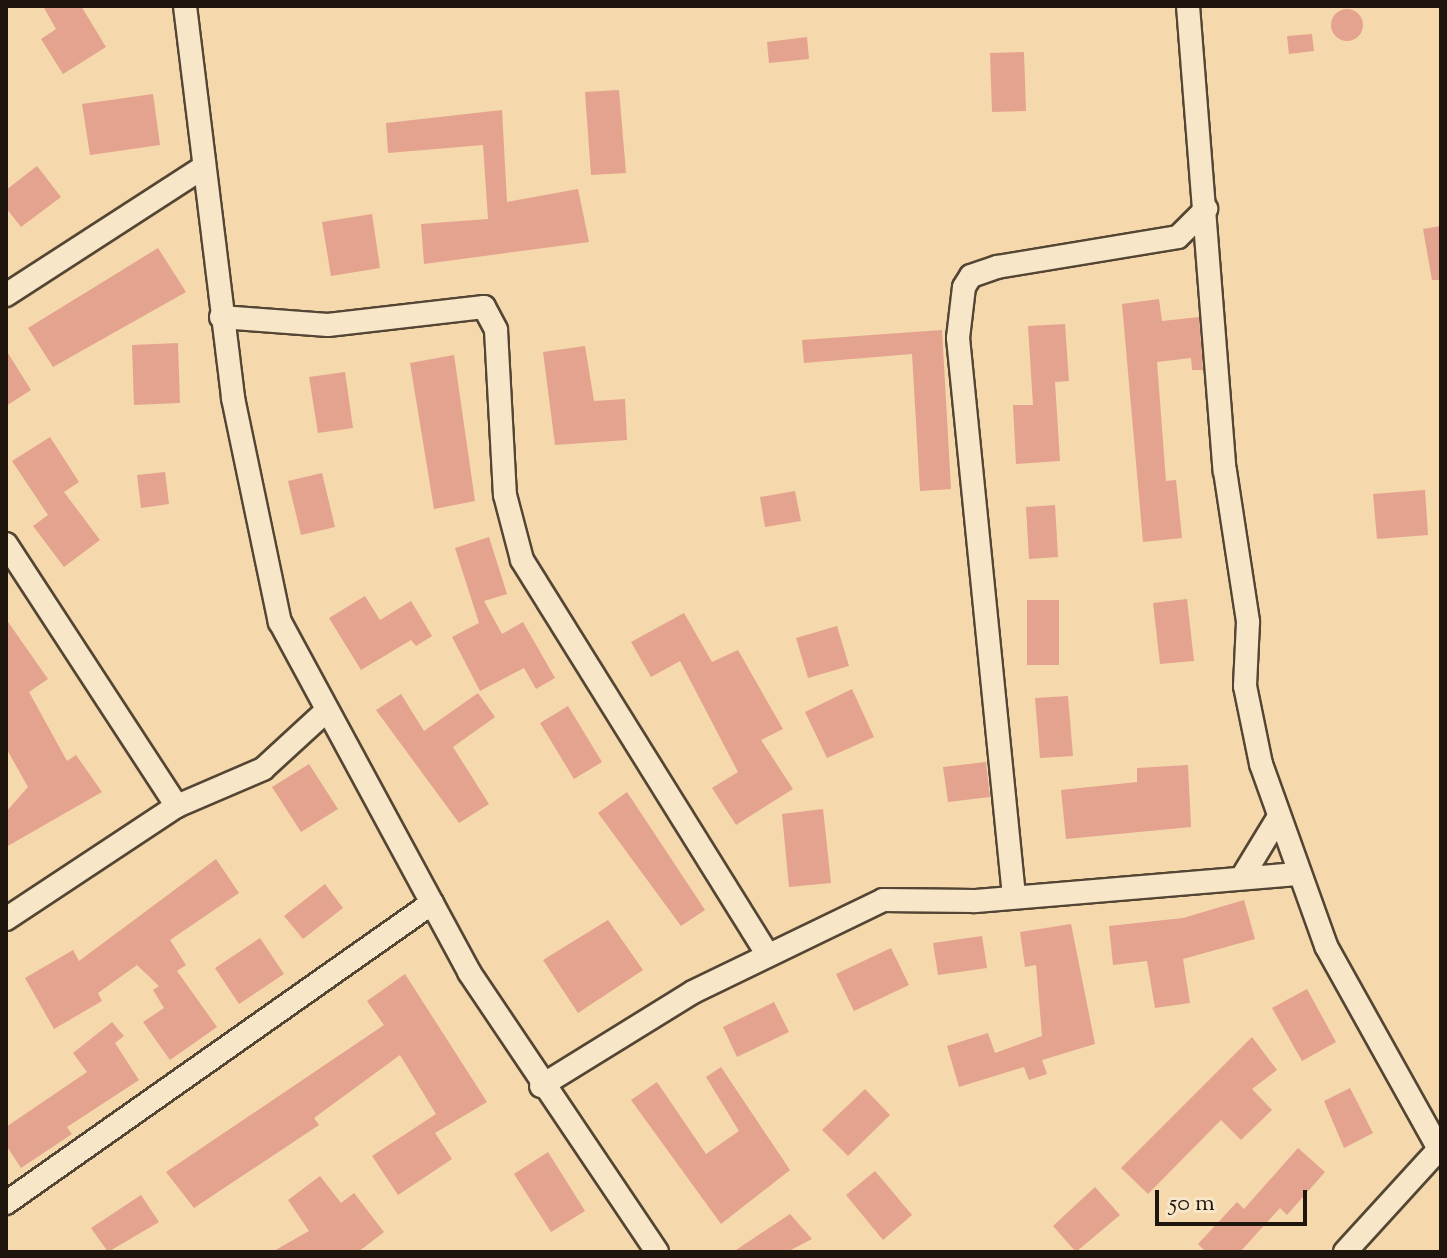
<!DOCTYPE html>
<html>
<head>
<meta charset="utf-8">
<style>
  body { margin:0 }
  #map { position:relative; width:1447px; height:1258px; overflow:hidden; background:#f5d8ac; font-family:"Sorts Mill Goudy",serif }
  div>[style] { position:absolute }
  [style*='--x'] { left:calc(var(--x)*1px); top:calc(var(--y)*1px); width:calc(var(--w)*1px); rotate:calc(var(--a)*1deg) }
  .building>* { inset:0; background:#e4a38f }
  .round { border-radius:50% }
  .roads { filter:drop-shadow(2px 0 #544634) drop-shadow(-2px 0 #544634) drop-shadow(0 2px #544634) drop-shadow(0 -2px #544634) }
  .minor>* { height:22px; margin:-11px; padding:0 11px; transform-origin:11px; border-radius:11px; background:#f8e6c9 }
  span { translate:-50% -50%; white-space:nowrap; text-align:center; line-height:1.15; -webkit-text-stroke:8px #f8e6c9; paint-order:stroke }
  .frame { position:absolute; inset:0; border:8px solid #1e160c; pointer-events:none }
  .scale { position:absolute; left:1155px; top:1190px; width:152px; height:36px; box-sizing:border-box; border:4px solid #1e160c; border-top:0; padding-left:10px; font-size:24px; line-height:28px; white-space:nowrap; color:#1e160c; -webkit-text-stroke:6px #f8e6c9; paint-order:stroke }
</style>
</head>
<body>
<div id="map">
  <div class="building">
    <div style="clip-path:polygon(43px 6px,81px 6px,106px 47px,63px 74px,41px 39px,56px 29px)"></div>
    <div class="round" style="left:1331px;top:9px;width:32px;height:32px"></div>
    <div style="clip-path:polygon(1312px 34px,1314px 51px,1289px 54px,1287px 36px)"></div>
    <div style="clip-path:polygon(807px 37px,809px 59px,769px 63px,767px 42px)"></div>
    <div style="clip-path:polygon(1024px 52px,1026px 111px,992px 112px,990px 53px)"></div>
    <div style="clip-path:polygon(619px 90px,626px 173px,591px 175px,585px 92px)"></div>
    <div style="clip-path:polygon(153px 94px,160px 145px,90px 155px,82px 104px)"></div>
    <div style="clip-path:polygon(502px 110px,507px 202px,578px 189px,589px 242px,424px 264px,421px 224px,488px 219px,483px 145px,388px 153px,386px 123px)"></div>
    <div style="clip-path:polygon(37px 166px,61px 197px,21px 227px,6px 208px,6px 190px)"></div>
    <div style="clip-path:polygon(372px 214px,380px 268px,331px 276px,322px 222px)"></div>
    <div style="clip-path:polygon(1441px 226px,1441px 280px,1432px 280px,1423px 229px)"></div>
    <div style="clip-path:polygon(158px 248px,186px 292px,53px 367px,28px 328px)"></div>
    <div style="clip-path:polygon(1159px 299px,1162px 321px,1199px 317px,1203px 370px,1192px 370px,1191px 358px,1157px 362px,1166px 481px,1176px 480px,1182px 538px,1143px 542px,1122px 304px)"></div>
    <div style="clip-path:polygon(1065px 324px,1069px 381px,1055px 382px,1060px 461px,1016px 464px,1013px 405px,1033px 405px,1028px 326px)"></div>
    <div style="clip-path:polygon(942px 330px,951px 489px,920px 491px,912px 354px,804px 363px,802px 340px)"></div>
    <div style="clip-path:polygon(178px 343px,180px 403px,134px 405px,132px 345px)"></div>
    <div style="clip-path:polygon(585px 346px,594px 401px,625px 399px,627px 440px,555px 445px,543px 352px)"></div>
    <div style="clip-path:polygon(6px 350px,31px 390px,6px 406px)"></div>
    <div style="clip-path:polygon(454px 355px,475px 501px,434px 509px,410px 363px)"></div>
    <div style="clip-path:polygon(345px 372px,353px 428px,318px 433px,309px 377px)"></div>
    <div style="clip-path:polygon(50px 437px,79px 482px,64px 492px,100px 540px,64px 567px,33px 526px,48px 515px,12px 461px)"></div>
    <div style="clip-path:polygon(165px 472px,169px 504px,141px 508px,137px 475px)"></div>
    <div style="clip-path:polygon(322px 473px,335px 527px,301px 535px,288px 481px)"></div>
    <div style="clip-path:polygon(1425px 490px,1428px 535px,1377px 539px,1373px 494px)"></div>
    <div style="clip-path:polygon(795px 491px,801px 521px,765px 527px,760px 497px)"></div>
    <div style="clip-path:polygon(1055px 505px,1058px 557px,1029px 559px,1026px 507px)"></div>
    <div style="clip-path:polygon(489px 537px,507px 594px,484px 601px,502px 634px,523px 622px,555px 678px,536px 689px,524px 668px,480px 691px,452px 637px,479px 623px,455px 548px)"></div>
    <div style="clip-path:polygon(365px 596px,380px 620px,411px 601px,432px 636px,416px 646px,411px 640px,361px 670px,329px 618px)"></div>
    <div style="clip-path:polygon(1187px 599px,1194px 661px,1160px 664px,1153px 603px)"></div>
    <div style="clip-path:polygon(1027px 600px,1059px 600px,1059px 665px,1027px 665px)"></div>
    <div style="clip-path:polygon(684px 613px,712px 662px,738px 650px,783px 729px,761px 740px,793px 789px,736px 825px,712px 788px,738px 772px,680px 661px,651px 677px,631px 642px)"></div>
    <div style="clip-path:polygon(6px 619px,48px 679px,29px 692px,67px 761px,76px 755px,102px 792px,6px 847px,6px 812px,28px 787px,6px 748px)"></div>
    <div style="clip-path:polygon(837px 626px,849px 666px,808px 678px,796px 638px)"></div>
    <div style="clip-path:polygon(852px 689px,874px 737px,827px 758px,805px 712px)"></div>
    <div style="clip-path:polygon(478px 693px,495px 717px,453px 747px,489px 804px,459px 823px,376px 710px,401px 694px,424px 731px)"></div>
    <div style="clip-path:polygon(1068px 696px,1073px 756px,1040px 758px,1035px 698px)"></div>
    <div style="clip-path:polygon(568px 706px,602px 762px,574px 779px,540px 723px)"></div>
    <div style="clip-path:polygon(986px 762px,990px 797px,948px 802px,943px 767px)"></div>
    <div style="clip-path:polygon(309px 764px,338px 809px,301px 832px,272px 787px)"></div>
    <div style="clip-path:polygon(1188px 765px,1191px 827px,1066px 839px,1061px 790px,1137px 782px,1137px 768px)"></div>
    <div style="clip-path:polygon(627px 792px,705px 910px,681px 926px,598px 813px)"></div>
    <div style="clip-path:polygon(823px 809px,831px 883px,789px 887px,782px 814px)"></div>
    <div style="clip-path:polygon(216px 859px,239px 893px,170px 940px,186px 965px,177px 971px,217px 1027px,170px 1060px,143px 1022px,164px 1008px,153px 990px,159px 986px,137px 965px,98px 993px,102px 1001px,54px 1029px,25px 978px,73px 950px,79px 961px)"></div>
    <div style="clip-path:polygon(325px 884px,343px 908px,303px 939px,284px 916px)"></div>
    <div style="clip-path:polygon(1244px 900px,1255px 939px,1183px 959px,1190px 1003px,1155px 1008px,1147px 961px,1113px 965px,1109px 926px,1183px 918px)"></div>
    <div style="clip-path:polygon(608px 920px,643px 970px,578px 1013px,543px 960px)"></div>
    <div style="clip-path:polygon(1071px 924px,1095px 1044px,1042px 1060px,1047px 1074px,1029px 1080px,1024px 1067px,959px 1087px,947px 1046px,988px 1033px,995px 1053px,1042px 1036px,1036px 965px,1025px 967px,1020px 932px)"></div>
    <div style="clip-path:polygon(982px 936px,987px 968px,938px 975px,933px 943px)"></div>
    <div style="clip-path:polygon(260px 938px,284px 974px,239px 1004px,215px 968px)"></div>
    <div style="clip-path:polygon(891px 948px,909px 985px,854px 1011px,836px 974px)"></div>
    <div style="clip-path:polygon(405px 974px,487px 1102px,435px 1133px,452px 1159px,398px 1195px,372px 1156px,436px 1114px,400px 1055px,314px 1118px,319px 1125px,194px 1208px,166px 1172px,384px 1025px,367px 1001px)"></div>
    <div style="clip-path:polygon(1307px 989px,1336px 1042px,1302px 1061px,1272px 1008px)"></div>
    <div style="clip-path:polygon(774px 1002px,789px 1032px,737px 1057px,723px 1027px)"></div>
    <div style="clip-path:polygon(112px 1022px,124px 1036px,115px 1043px,139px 1080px,67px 1127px,72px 1134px,21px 1168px,6px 1145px,6px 1127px,87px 1072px,73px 1053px)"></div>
    <div style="clip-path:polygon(1252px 1037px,1277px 1070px,1252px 1089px,1272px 1110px,1241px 1140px,1221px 1120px,1148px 1194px,1121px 1168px)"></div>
    <div style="clip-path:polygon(721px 1067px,790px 1170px,721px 1224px,631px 1100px,657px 1082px,706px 1154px,739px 1131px,706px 1077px)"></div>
    <div style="clip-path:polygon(1350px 1088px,1373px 1133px,1344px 1148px,1324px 1101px)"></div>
    <div style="clip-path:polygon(865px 1089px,890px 1115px,848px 1156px,822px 1130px)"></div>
    <div style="clip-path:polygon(1298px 1148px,1325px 1172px,1287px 1215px,1280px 1208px,1240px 1252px,1206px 1252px,1198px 1244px,1237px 1202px,1244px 1209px)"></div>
    <div style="clip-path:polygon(548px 1152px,585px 1211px,551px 1232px,514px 1174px)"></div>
    <div style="clip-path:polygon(875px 1171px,912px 1215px,883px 1240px,846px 1195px)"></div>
    <div style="clip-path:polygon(320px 1176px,341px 1203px,354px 1193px,384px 1232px,358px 1252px,272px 1252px,309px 1231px,288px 1200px)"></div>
    <div style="clip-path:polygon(1095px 1187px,1120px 1215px,1076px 1252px,1053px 1226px)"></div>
    <div style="clip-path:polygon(141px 1195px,159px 1222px,108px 1252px,91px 1228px)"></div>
    <div style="clip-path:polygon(790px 1214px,812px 1239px,787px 1252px,733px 1252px)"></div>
  </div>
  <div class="roads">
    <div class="minor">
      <div style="--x:185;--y:6;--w:395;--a:83"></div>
      <div style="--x:233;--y:398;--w:229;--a:78.2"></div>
      <div style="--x:280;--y:622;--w:398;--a:61.6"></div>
      <div style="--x:469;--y:972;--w:337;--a:56.1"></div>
      <div style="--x:1188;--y:6;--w:466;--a:85.5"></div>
      <div style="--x:1225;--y:471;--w:153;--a:81.3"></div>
      <div style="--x:1248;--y:622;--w:64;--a:92.7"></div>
      <div style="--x:1245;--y:686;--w:80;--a:78.4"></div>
      <div style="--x:1261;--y:764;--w:193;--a:70.3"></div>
      <div style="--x:1326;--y:946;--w:232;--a:60.9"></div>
      <div style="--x:6;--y:295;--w:232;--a:-32.9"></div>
      <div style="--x:221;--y:317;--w:107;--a:4.3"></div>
      <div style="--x:328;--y:325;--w:157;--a:-6.6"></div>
      <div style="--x:484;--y:307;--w:26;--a:62"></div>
      <div style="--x:496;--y:330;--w:165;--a:86.9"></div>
      <div style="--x:505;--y:495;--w:67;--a:75.3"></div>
      <div style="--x:522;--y:560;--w:465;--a:58.1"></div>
      <div style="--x:6;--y:544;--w:313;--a:56.9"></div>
      <div style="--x:1244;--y:874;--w:66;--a:-58.7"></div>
      <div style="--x:1014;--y:896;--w:561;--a:-95.73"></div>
      <div style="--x:958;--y:338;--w:51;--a:-83.3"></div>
      <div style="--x:964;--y:287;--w:13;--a:-58"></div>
      <div style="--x:971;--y:276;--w:28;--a:-19"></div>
      <div style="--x:997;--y:267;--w:183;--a:-9.4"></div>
      <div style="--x:1178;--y:237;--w:40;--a:-45"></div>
      <div style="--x:6;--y:919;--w:205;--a:-33.5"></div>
      <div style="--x:177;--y:806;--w:94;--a:-23.3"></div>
      <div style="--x:263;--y:769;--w:83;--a:-42.6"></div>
      <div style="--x:541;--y:1086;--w:179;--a:-31.7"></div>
      <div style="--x:693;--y:992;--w:211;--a:-25.8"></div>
      <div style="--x:883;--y:900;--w:92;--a:0.6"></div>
      <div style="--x:975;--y:901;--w:321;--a:-4.8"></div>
      <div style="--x:6;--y:1203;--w:521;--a:-35.15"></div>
      <div style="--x:1345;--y:1252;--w:142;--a:-47.6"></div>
    </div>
  </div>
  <div class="frame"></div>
  <div class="scale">50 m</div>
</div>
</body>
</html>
